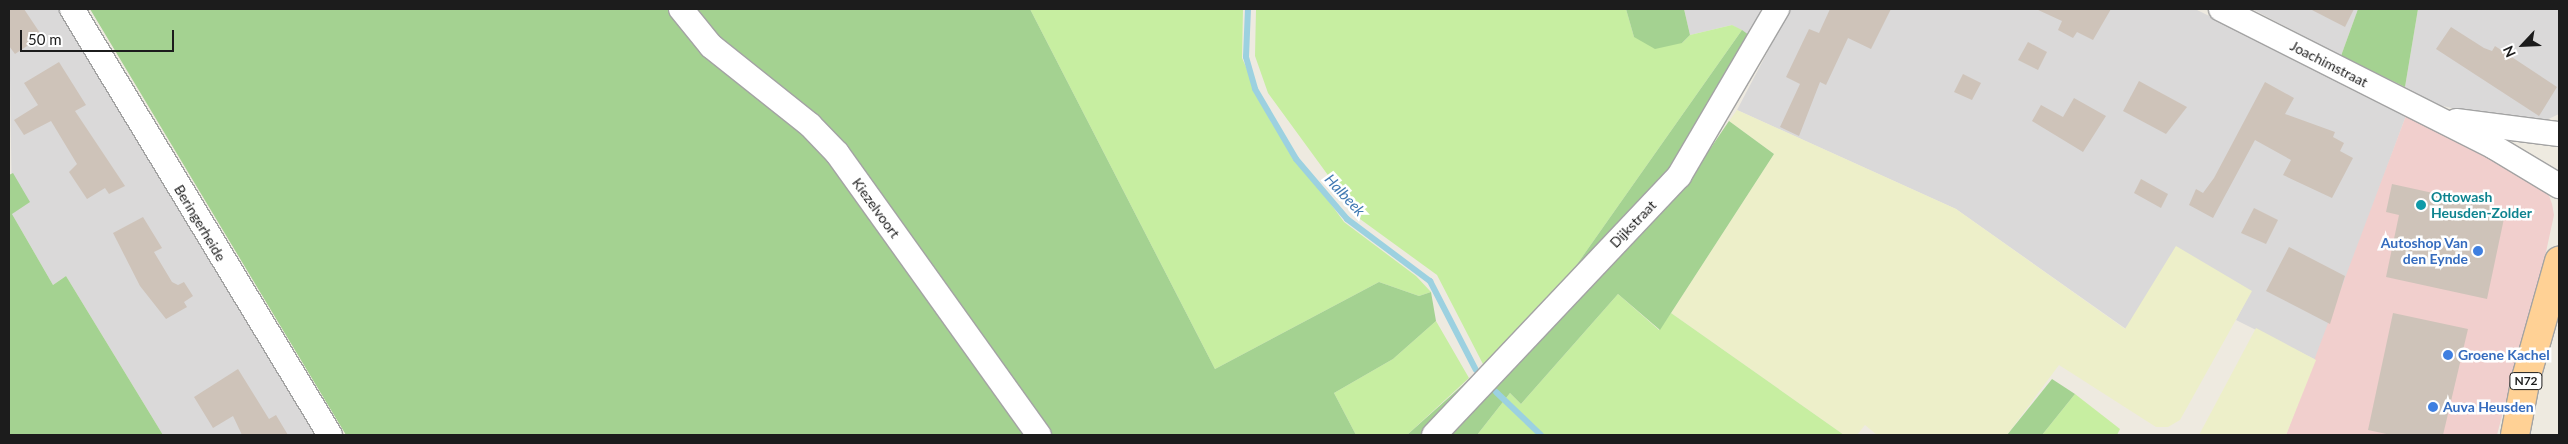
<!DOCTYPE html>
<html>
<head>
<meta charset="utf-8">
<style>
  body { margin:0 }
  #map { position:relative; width:2568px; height:444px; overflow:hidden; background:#eeeae0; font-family:Lato,sans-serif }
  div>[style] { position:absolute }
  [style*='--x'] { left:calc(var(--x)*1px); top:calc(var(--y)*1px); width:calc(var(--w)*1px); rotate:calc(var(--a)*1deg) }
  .residential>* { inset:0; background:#dad9d9 }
  .commercial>* { inset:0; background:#f1cfcd }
  .farmland>* { inset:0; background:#edefc9 }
  .grass>* { inset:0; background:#c7eea1 }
  .forest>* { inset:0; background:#a4d291 }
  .stream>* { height:6px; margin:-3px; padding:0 3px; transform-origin:3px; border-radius:3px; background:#9cd1e0 }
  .building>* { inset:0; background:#cec3b9 }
  .roads { filter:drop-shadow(1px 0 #a3a3a3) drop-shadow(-1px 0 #a3a3a3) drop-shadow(0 1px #a3a3a3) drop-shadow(0 -1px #a3a3a3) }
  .minor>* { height:24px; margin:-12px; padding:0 12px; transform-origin:12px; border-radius:12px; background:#fff }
  .primary>* { height:28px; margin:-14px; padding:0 14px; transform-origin:14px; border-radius:14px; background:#ffd195 }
  .dots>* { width:14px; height:14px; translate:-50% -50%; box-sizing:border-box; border:2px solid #fff; border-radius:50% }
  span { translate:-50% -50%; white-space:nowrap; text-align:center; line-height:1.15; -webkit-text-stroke:5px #fff; paint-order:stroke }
  .shield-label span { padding:1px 4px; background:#fff; border:1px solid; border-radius:4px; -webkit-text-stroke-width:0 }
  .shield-label { font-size:12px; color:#1c1c1c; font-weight:700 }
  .street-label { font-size:14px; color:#1c1c1c }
  .culture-label { font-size:14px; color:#0d838f; font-weight:700 }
  .left { translate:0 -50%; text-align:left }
  .shop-label { font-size:14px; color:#366cbe; font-weight:700 }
  .right { translate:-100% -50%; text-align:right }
  .water-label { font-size:15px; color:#417ab3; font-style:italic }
  .frame { position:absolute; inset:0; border:10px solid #1c1c1c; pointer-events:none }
  .north { position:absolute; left:2498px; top:20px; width:50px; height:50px; -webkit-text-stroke:4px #fff; paint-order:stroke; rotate:245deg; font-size:14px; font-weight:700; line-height:20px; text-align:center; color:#1c1c1c }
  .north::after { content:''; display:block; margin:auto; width:18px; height:22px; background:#1c1c1c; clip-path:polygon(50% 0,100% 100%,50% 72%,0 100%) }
  .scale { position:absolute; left:20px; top:30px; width:154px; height:22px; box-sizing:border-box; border:2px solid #1c1c1c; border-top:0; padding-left:6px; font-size:15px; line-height:18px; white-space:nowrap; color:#1c1c1c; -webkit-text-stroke:4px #fff; paint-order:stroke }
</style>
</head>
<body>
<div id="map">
  <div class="residential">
    <div style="clip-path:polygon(9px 9px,60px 9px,318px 435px,163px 435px,66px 276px,53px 285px,12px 214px)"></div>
    <div style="clip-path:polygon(1684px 9px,1761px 9px,1753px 38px,1732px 25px,1690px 35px)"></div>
    <div style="clip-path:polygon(1790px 9px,2195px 9px,2407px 113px,2316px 360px,2236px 320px,2251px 291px,2176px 247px,2126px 329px,1956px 209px,1737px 110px)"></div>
    <div style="clip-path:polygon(2252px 9px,2358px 9px,2341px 56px)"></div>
    <div style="clip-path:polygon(2418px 9px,2559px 9px,2559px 114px,2540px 123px,2480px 115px,2439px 105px,2405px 87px)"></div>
  </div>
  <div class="commercial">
    <div style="clip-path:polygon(2407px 113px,2499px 159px,2547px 190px,2552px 204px,2554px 215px,2530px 326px,2519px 351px,2497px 435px,2286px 435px)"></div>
  </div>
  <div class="farmland">
    <div style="clip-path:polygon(1737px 110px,1956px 209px,2125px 329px,2176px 246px,2252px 291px,2180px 420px,2168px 427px,2156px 427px,2059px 365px,2007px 435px,1877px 435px,1865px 425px,1857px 435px,1844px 435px,1671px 313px,1774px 154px,1729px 121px)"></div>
    <div style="clip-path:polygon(2256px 328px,2316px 360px,2286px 435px,2199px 435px)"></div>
  </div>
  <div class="grass">
    <div style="clip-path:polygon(1030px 9px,1243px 9px,1242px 58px,1271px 122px,1344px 222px,1416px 276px,1431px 292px,1419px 296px,1379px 282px,1215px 369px)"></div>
    <div style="clip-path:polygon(1256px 9px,1626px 9px,1634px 37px,1682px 43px,1690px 35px,1732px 25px,1742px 30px,1573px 270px,1484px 366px,1437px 275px,1360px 219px,1268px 93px,1255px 56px)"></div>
    <div style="clip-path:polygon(1618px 294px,1659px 330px,1671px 313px,1844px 435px,1477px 435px,1510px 393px,1521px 404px)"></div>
    <div style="clip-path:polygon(1436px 321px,1469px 378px,1407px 435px,1356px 435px,1334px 393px,1393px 359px)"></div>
    <div style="clip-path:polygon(2075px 394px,2120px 429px,2117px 435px,2042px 435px)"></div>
  </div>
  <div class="forest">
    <div style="clip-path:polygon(90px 9px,1030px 9px,1215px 369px,1379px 282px,1419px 296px,1431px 292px,1436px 321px,1393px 359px,1334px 393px,1356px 435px,346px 435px)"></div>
    <div style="clip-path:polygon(1626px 9px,1684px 9px,1690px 35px,1682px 43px,1655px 49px,1634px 37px)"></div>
    <div style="clip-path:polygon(2358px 9px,2418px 9px,2405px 87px,2341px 56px)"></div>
    <div style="clip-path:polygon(1742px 30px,1753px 38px,1690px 136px,1710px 149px,1729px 121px,1774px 154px,1660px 330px,1618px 294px,1521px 404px,1510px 393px,1477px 435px,1407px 435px,1484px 366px,1573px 270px)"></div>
    <div style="clip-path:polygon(13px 173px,30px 202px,12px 214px,53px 285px,66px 276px,163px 435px,9px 435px,9px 175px)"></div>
    <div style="clip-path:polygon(2052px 379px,2075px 394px,2042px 435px,2007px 435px)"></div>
  </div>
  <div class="stream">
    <div style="--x:1248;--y:9;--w:48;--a:92.4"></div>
    <div style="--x:1246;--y:57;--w:33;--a:74"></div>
    <div style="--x:1255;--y:89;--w:81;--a:59.6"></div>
    <div style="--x:1296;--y:159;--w:79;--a:49.6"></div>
    <div style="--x:1347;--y:219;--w:104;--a:36.8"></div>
    <div style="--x:1430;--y:281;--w:100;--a:62.7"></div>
    <div style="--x:1496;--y:392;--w:62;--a:43.7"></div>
  </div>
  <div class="building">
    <div style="clip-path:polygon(9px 9px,24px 9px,42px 36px,15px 54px,9px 46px)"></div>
    <div style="clip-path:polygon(1830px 9px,1891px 9px,1871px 49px,1848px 38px,1826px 85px,1820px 82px,1799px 136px,1780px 127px,1800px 84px,1786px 77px,1809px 29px,1819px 33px)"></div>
    <div style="clip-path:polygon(2036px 9px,2111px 9px,2093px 40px,2077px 32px,2073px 38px,2058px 30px,2062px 21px)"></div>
    <div style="clip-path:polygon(2310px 9px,2354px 9px,2345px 27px)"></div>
    <div style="clip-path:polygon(2451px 27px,2484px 48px,2492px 51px,2495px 46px,2557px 87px,2539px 116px,2436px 49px)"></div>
    <div style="clip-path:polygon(2028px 42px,2047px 52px,2038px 70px,2018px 60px)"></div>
    <div style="clip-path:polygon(59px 62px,86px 105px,75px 111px,125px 186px,109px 194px,105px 188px,87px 199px,69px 172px,77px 164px,51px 121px,24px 135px,14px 120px,38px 105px,24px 83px)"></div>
    <div style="clip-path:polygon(1963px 74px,1981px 83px,1972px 100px,1954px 92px)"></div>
    <div style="clip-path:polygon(2139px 81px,2187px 107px,2166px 134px,2123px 111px)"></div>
    <div style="clip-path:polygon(2265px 82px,2294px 98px,2285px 114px,2335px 132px,2333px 137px,2344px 143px,2340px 151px,2353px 158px,2332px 198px,2283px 175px,2291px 160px,2255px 140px,2213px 218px,2189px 205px,2196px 189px,2203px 193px,2214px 178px)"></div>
    <div style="clip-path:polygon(2074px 98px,2106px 116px,2083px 152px,2032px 121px,2041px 105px,2063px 117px)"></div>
    <div style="clip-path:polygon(2141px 179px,2168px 194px,2161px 208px,2134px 193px)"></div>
    <div style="clip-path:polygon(2392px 184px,2506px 209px,2487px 299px,2386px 277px,2399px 215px,2386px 212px)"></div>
    <div style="clip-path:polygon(2254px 208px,2278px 220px,2266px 244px,2241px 233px)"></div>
    <div style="clip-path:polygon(143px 217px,162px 248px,154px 252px,172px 282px,178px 285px,184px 282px,193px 296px,184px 302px,187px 307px,166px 319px,140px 286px,113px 233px)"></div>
    <div style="clip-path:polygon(2289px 247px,2345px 276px,2330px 324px,2266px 291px)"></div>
    <div style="clip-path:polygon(2393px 313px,2468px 329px,2443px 435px,2391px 435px,2368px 430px)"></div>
    <div style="clip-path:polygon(238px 369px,269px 419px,276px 415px,288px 435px,242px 435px,233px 416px,213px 428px,194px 397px)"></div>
  </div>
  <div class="roads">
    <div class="minor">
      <div style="--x:72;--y:9;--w:498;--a:58.8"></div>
      <div style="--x:681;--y:9;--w:48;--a:51"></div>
      <div style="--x:711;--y:46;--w:127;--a:38.6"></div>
      <div style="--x:810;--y:125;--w:39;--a:46"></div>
      <div style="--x:837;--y:153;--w:347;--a:54.4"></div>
      <div style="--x:2221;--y:9;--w:306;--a:26.8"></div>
      <div style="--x:2494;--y:147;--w:76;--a:31"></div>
      <div style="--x:2456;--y:121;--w:104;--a:7.2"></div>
      <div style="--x:1434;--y:435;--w:357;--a:-46.6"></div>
      <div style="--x:1679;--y:176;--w:194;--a:-59.6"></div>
    </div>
    <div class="primary">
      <div style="--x:2515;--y:435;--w:58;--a:-79.1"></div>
      <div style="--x:2526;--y:378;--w:122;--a:-74.2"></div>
    </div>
  </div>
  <div class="dots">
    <div style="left:2421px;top:205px;background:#0f9aa8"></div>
    <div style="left:2478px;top:251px;background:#3f7fe0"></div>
    <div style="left:2448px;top:355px;background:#3f7fe0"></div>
    <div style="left:2433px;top:407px;background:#3f7fe0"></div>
  </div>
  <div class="shield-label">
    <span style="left:2526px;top:381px">N72</span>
  </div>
  <div class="street-label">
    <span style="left:2329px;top:64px;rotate:27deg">Joachimstraat</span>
    <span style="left:876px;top:208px;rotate:54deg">Kiezelvoort</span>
    <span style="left:200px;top:223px;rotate:59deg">Beringerheide</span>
    <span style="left:1633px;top:224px;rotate:-46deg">Dijkstraat</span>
  </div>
  <div class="culture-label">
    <span class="left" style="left:2431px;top:205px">Ottowash<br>Heusden-Zolder</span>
  </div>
  <div class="shop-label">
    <span class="right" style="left:2468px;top:251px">Autoshop Van<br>den Eynde</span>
    <span class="left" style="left:2458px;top:355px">Groene Kachel</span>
    <span class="left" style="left:2443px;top:407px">Auva Heusden</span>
  </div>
  <div class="water-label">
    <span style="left:1345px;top:195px;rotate:47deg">Halbeek</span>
  </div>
  <div class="frame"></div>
  <div class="north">N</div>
  <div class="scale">50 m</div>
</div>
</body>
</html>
